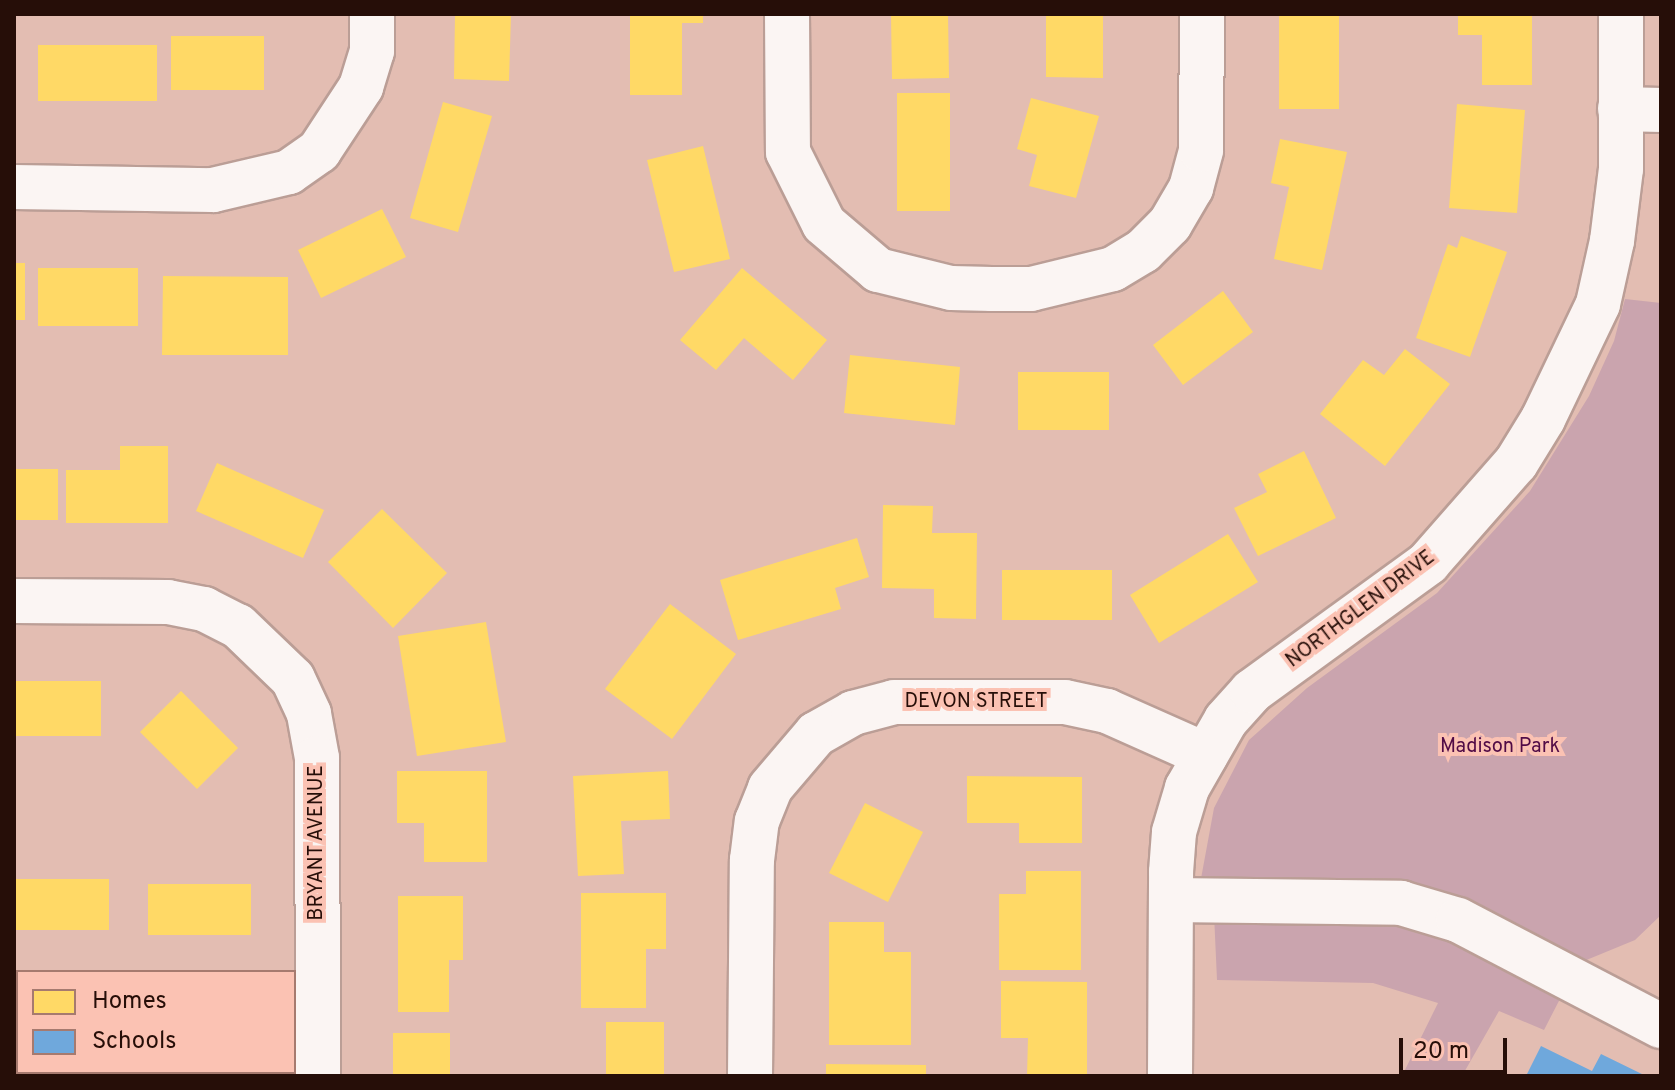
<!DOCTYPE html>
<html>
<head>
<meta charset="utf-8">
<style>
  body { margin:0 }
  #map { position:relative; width:1675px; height:1090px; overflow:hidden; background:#e3bdb2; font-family:Overpass,sans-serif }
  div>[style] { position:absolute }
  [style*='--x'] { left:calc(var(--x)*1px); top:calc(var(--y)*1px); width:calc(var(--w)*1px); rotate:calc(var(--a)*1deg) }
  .green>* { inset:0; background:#caa4ae }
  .homes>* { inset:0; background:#ffd966 }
  .schools>* { inset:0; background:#6fa8dc }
  .roads { filter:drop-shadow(2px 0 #bb9e96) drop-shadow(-2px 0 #bb9e96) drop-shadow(0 2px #bb9e96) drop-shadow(0 -2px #bb9e96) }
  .minor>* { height:44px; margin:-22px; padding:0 22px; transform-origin:22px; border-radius:22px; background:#fbf5f3 }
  span { translate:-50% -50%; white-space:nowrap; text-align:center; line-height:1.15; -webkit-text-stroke:8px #fbc2b3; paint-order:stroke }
  .street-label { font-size:20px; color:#260e08 }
  .park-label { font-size:20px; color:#510b46 }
  .frame { position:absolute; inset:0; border:16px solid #260e08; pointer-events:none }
  .legend { position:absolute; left:16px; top:970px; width:280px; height:104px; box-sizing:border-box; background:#fbc2b3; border:2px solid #a67a6f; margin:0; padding:10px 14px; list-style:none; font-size:24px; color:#260e08 }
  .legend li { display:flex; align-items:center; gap:16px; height:40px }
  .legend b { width:40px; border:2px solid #a67a6f }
  .scale { position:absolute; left:1399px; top:1038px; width:108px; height:36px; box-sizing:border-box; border:4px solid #260e08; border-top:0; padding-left:10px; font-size:24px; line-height:28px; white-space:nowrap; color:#260e08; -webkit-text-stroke:6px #fbc2b3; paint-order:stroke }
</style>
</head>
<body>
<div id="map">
  <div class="green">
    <div style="clip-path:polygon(1625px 299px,1661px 303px,1661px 915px,1635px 940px,1584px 961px,1200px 884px,1214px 808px,1249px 740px,1307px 688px,1437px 593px,1530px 491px,1589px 396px,1614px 341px)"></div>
    <div style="clip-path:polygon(1214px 914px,1357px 914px,1443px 934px,1562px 995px,1544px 1030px,1499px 1011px,1462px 1076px,1402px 1076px,1438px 1003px,1373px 983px,1217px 980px)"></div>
  </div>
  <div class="homes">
    <div style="clip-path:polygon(455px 14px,511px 14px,509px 81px,454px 79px)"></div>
    <div style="clip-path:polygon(630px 14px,703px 14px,703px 23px,682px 23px,682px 95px,630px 95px)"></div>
    <div style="clip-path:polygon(891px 14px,948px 14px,949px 78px,892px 79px)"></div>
    <div style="clip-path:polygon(1046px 14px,1103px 14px,1103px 78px,1046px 77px)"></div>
    <div style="clip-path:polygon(1279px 14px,1339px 14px,1339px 109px,1279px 109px)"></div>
    <div style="clip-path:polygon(1458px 14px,1532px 14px,1532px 85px,1482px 85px,1482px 35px,1458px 35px)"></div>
    <div style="clip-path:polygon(171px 36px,264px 36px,264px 90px,171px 90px)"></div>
    <div style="clip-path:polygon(38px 45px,157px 45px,157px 101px,38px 101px)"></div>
    <div style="clip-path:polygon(897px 93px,950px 93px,950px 211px,897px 211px)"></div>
    <div style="clip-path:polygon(1031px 98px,1099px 116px,1076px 198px,1029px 186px,1037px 155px,1017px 149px)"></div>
    <div style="clip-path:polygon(443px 102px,492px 116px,458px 232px,410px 218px)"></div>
    <div style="clip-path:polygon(1457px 104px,1525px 110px,1517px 213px,1449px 208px)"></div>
    <div style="clip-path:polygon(1280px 139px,1347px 152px,1322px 270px,1274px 259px,1289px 187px,1271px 183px)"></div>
    <div style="clip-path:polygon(703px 146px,730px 259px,674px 272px,647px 160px)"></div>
    <div style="clip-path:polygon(382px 209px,406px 257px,321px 298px,298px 250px)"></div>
    <div style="clip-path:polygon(1461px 236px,1507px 252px,1470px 357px,1416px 338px,1448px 244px,1457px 248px)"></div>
    <div style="clip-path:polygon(14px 263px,25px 263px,25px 320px,14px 320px)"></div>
    <div style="clip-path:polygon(38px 268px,138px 268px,138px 326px,38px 326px)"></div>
    <div style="clip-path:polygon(742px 268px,827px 340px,793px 380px,744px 338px,716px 370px,680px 340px)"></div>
    <div style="clip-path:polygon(163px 276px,288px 277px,288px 355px,162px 355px)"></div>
    <div style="clip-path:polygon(1223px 291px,1253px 332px,1183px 385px,1153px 345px)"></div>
    <div style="clip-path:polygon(1405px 349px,1450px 384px,1385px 466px,1320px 414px,1363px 360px,1384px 375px)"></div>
    <div style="clip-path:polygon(850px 355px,960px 367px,955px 425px,844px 413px)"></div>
    <div style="clip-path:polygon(1018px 372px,1109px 372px,1109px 430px,1018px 430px)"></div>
    <div style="clip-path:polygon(120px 446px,168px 446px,168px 523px,66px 523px,66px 470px,120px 470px)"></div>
    <div style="clip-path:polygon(1304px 451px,1336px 518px,1258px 556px,1234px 508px,1267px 492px,1258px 474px)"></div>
    <div style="clip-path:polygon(217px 463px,324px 510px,303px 558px,196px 511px)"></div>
    <div style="clip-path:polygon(14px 469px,58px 469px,58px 520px,14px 520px)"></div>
    <div style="clip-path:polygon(883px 505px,933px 506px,932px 533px,977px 533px,976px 619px,934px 618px,934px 589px,882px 588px)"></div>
    <div style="clip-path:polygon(382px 509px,447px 573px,393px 628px,328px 562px)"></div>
    <div style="clip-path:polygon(1228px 534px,1258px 582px,1159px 643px,1130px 595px)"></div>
    <div style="clip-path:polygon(857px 538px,869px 577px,835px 588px,841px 609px,738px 640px,720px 580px)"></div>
    <div style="clip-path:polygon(1002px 570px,1112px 570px,1112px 620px,1002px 620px)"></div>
    <div style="clip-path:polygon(670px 604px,736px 654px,672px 739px,605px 689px)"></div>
    <div style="clip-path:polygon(486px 622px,506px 742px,417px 756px,398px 636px)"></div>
    <div style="clip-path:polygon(14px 681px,101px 681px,101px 736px,14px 736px)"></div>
    <div style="clip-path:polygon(181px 691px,238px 748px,197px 789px,140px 732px)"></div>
    <div style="clip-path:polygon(397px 771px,487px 771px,487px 862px,424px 862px,424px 823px,397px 823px)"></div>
    <div style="clip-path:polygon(668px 771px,670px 819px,621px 821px,624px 874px,578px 876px,573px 776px)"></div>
    <div style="clip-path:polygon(967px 776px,1082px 777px,1082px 843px,1019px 843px,1019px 823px,967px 823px)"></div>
    <div style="clip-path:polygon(865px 803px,923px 832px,888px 902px,829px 873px)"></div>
    <div style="clip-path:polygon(1026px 871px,1081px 871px,1081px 970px,999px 970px,999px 894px,1026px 894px)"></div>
    <div style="clip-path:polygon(14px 879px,109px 879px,109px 930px,14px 930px)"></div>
    <div style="clip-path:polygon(148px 884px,251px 884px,251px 935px,148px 935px)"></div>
    <div style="clip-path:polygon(581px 893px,666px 893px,666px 949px,646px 949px,646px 1008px,581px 1008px)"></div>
    <div style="clip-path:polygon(398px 896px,463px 896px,463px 960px,449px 960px,449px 1012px,398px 1012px)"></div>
    <div style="clip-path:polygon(829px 922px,884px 922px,884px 952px,911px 952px,911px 1045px,829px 1045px)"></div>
    <div style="clip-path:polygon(1001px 981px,1087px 982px,1087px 1076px,1027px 1076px,1028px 1038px,1001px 1038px)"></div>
    <div style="clip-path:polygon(606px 1022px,664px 1022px,664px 1076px,606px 1076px)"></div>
    <div style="clip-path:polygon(393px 1033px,450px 1033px,450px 1076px,393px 1076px)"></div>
    <div style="clip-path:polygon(826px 1064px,926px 1065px,926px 1076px,826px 1076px)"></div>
  </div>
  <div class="schools">
    <div style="clip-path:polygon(1541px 1046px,1592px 1071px,1601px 1054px,1646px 1076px,1526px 1076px)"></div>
  </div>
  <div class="roads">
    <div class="minor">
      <div style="--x:787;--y:14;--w:138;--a:89.6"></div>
      <div style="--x:788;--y:152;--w:80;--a:63.4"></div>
      <div style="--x:824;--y:224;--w:71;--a:40.4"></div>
      <div style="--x:878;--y:270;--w:75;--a:13.9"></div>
      <div style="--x:951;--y:288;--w:41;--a:1.4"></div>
      <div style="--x:992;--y:289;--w:39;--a:0"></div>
      <div style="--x:1031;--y:289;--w:84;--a:-13.7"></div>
      <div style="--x:1113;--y:269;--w:35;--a:-31"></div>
      <div style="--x:1143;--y:251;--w:38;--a:-45"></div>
      <div style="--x:1170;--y:224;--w:42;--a:-59.7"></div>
      <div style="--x:1191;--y:188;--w:39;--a:-75"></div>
      <div style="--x:1201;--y:150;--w:136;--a:-89.6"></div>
      <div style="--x:1620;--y:109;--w:41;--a:1.4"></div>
      <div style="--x:14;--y:187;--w:199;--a:0.9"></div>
      <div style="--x:213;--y:190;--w:78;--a:-13.3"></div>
      <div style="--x:289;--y:172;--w:37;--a:-35"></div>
      <div style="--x:319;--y:151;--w:77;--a:-56.7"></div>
      <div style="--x:361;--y:87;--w:38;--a:-73"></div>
      <div style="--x:372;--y:51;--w:37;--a:-90"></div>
      <div style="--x:14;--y:601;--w:154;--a:0.4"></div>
      <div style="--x:168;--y:602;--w:37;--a:11"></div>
      <div style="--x:204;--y:609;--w:38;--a:27"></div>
      <div style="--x:238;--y:626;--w:76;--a:43.9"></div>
      <div style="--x:293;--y:679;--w:38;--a:65"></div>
      <div style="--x:309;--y:714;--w:45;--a:79.7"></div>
      <div style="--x:317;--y:758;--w:318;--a:89.8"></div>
      <div style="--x:1171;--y:900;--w:230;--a:0.7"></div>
      <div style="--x:1401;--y:903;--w:59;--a:16.6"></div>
      <div style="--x:1458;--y:920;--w:229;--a:27.6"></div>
      <div style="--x:14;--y:1018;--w:4;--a:0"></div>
      <div style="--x:750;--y:1076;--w:216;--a:-89.5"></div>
      <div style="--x:752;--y:860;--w:39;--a:-83"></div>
      <div style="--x:757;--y:821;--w:35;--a:-68"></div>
      <div style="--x:770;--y:788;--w:71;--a:-49.6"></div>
      <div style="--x:816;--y:734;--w:43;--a:-29.6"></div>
      <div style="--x:853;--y:713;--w:42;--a:-15"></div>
      <div style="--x:894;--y:702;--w:171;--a:0"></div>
      <div style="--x:1065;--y:702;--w:43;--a:12.1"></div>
      <div style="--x:1107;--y:711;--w:108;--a:24"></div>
      <div style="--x:1170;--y:1076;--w:204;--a:-89.7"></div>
      <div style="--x:1171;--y:872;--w:40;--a:-85.7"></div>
      <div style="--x:1174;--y:832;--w:46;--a:-73.5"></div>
      <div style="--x:1187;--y:788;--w:78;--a:-60.2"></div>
      <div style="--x:1226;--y:720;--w:39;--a:-48"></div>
      <div style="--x:1252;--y:691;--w:218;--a:-36"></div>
      <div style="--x:1428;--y:563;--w:133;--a:-48.7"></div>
      <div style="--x:1516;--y:463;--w:52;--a:-58.5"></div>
      <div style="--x:1543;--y:419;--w:127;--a:-64.4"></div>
      <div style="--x:1598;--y:304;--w:65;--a:-77.5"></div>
      <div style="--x:1612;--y:241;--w:73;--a:-82.9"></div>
      <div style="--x:1621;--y:169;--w:155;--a:-90"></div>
    </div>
  </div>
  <div class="street-label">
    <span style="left:1361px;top:610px;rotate:-37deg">NORTHGLEN DRIVE</span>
    <span style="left:976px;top:702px">DEVON STREET</span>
    <span style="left:317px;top:843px;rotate:-90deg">BRYANT AVENUE</span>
  </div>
  <div class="park-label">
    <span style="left:1500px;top:747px">Madison Park</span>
  </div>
  <div class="frame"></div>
  <ul class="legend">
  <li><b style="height:22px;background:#ffd966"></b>Homes</li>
  <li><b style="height:22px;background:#6fa8dc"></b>Schools</li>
  </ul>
  <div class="scale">20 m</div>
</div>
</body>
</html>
